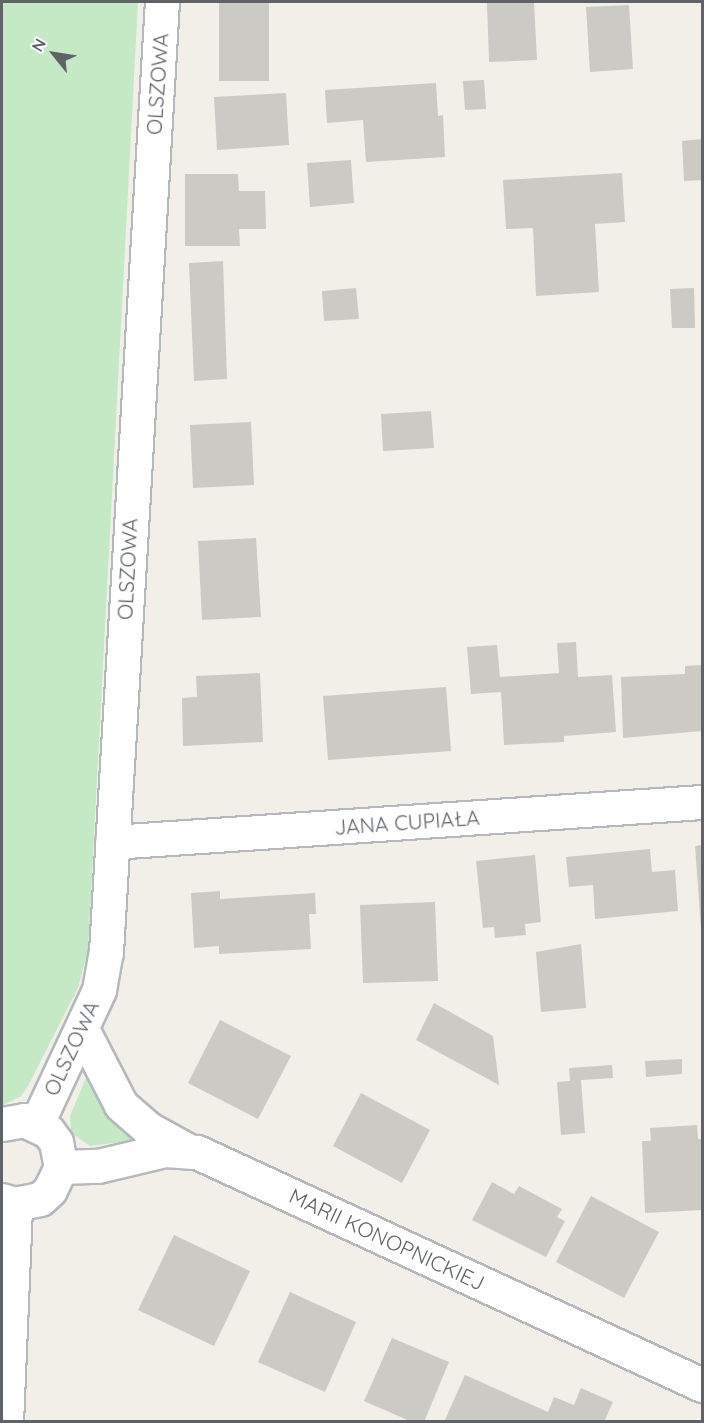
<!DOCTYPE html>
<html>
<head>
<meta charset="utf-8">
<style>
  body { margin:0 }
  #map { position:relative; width:704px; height:1423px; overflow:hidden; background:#f1efe8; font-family:Quicksand,sans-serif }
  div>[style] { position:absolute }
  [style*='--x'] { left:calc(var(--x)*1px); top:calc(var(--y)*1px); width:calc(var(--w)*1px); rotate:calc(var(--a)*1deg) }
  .green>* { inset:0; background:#c5e8c5 }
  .building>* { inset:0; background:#cccac5 }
  .roads { filter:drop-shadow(2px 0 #b5b8bc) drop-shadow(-2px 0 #b5b8bc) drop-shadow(0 2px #b5b8bc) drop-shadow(0 -2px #b5b8bc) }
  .minor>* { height:33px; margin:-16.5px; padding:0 16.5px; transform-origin:16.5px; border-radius:16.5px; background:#fff }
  span { translate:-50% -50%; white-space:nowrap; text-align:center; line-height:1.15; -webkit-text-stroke:4.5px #fff; paint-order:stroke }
  .street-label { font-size:21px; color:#5f6368 }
  .frame { position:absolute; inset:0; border:3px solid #5f6368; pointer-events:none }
  .north { position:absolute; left:24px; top:24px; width:60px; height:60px; -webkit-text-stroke:4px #fff; paint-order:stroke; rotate:300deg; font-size:16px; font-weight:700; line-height:24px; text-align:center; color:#5f6368 }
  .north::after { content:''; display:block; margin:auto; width:21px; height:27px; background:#5f6368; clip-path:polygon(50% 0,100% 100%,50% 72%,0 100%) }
</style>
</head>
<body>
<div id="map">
  <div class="green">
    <div style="clip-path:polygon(2px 2px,138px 2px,88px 950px,78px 988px,28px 1086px,21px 1096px,2px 1106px)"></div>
    <div style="clip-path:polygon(86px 1078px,104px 1111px,132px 1137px,130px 1141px,90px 1146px,71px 1133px,70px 1116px)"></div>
  </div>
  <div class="building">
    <div style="clip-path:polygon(487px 2px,534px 2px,537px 60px,489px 62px)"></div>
    <div style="clip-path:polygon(219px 3px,269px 3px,269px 81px,219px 81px)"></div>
    <div style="clip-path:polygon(629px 5px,633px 69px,590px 72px,586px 7px)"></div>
    <div style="clip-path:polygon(484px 80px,486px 109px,465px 110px,463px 81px)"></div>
    <div style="clip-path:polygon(436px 83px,438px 116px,443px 115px,445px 157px,366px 162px,363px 120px,327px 123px,325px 90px)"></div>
    <div style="clip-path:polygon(286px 93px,289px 145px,217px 150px,214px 97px)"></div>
    <div style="clip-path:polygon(702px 139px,702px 180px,684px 181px,682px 141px)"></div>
    <div style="clip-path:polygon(351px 160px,354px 203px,310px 207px,307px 163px)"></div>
    <div style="clip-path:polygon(622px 173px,625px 222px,595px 224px,599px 292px,536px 296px,533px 228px,506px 229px,503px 180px)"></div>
    <div style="clip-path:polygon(185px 174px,238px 174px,239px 191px,265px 191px,266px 229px,239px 229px,240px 246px,185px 246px)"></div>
    <div style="clip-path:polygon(223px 261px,227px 379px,194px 381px,189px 263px)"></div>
    <div style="clip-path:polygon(356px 288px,359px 319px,324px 321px,322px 291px)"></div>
    <div style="clip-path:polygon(694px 288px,695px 328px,672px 328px,670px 289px)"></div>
    <div style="clip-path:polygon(431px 411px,434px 448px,383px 451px,381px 414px)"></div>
    <div style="clip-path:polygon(251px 422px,254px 485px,193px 488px,190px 425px)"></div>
    <div style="clip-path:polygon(256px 538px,261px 617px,202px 620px,198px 541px)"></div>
    <div style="clip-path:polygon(576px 642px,578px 677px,612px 675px,616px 732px,564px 736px,564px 742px,504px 745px,501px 692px,471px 694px,467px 647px,497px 645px,500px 677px,559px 673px,557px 643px)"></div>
    <div style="clip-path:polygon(702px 665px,702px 731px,623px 738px,621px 677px,685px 674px,685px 666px)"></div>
    <div style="clip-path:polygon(260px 673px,263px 742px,183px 746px,182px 698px,197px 697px,196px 676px)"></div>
    <div style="clip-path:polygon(446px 687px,451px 751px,328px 760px,323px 696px)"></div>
    <div style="clip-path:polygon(702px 845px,702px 928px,701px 928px,695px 846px)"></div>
    <div style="clip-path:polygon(650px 849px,652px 872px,675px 870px,678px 911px,595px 919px,593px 885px,569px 887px,566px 857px)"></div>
    <div style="clip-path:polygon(535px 855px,541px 922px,525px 924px,526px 935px,495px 938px,494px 927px,483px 928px,476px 861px)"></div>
    <div style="clip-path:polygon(220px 891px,220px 899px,315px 893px,316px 914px,309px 914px,311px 949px,219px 954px,219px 946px,194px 948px,191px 893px)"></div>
    <div style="clip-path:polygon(435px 902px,438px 981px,363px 983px,360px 905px)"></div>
    <div style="clip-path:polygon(581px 944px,586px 1008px,541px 1012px,536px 952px)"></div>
    <div style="clip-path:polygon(434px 1003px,493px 1036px,499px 1085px,416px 1040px)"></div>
    <div style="clip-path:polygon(220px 1020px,291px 1056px,258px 1119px,188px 1083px)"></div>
    <div style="clip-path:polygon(682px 1059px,682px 1074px,646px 1077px,645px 1061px)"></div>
    <div style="clip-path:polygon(612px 1065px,613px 1078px,581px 1080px,585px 1133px,561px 1135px,557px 1082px,570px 1081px,569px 1068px)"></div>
    <div style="clip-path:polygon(361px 1093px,430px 1130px,402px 1183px,333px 1146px)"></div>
    <div style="clip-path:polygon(697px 1125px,698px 1139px,702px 1139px,702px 1210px,645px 1213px,642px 1141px,651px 1141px,650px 1128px)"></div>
    <div style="clip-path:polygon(492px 1182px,514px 1194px,519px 1186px,562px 1209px,557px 1217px,565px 1221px,546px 1257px,472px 1220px)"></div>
    <div style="clip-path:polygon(591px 1196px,659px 1232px,624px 1298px,556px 1262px)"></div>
    <div style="clip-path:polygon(174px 1235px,250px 1271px,214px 1346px,138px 1310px)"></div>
    <div style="clip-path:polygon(290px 1292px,356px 1322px,325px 1392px,258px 1362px)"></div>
    <div style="clip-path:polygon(392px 1338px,449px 1362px,424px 1422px,412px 1422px,364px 1401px)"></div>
    <div style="clip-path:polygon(465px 1375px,548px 1412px,554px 1397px,574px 1405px,581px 1388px,613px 1402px,604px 1422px,444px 1422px)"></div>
  </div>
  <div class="roads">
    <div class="minor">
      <div style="--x:112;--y:842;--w:591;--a:-3.88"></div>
      <div style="--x:82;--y:1029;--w:85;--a:62.8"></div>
      <div style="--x:121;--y:1105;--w:35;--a:41"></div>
      <div style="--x:147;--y:1128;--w:46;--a:28.8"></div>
      <div style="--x:37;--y:1123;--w:147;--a:-65"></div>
      <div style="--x:99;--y:990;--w:39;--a:-80"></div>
      <div style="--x:106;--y:952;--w:952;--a:-86.63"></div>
      <div style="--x:2;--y:1124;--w:22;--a:-10"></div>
      <div style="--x:24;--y:1120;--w:26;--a:25"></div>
      <div style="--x:48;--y:1131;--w:14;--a:54"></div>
      <div style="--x:56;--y:1142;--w:25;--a:79"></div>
      <div style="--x:61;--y:1167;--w:25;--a:116"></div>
      <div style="--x:50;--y:1190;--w:13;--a:138"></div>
      <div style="--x:40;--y:1199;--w:25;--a:169"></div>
      <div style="--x:15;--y:1204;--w:14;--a:-163"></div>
      <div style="--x:61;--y:1167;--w:37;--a:-2"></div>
      <div style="--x:98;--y:1166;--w:69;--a:-13.4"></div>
      <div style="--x:165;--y:1150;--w:32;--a:4"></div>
      <div style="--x:197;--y:1152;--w:556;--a:24.77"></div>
      <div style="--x:6;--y:1422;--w:218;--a:-87.6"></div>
    </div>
  </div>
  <div class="street-label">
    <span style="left:157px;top:84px;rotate:-86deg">OLSZOWA</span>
    <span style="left:127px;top:569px;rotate:-87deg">OLSZOWA</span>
    <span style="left:407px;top:822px;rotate:-4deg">JANA CUPIAŁA</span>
    <span style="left:71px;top:1048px;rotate:-65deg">OLSZOWA</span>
    <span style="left:387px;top:1239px;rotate:25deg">MARII KONOPNICKIEJ</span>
  </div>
  <div class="frame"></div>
  <div class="north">N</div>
</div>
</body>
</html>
